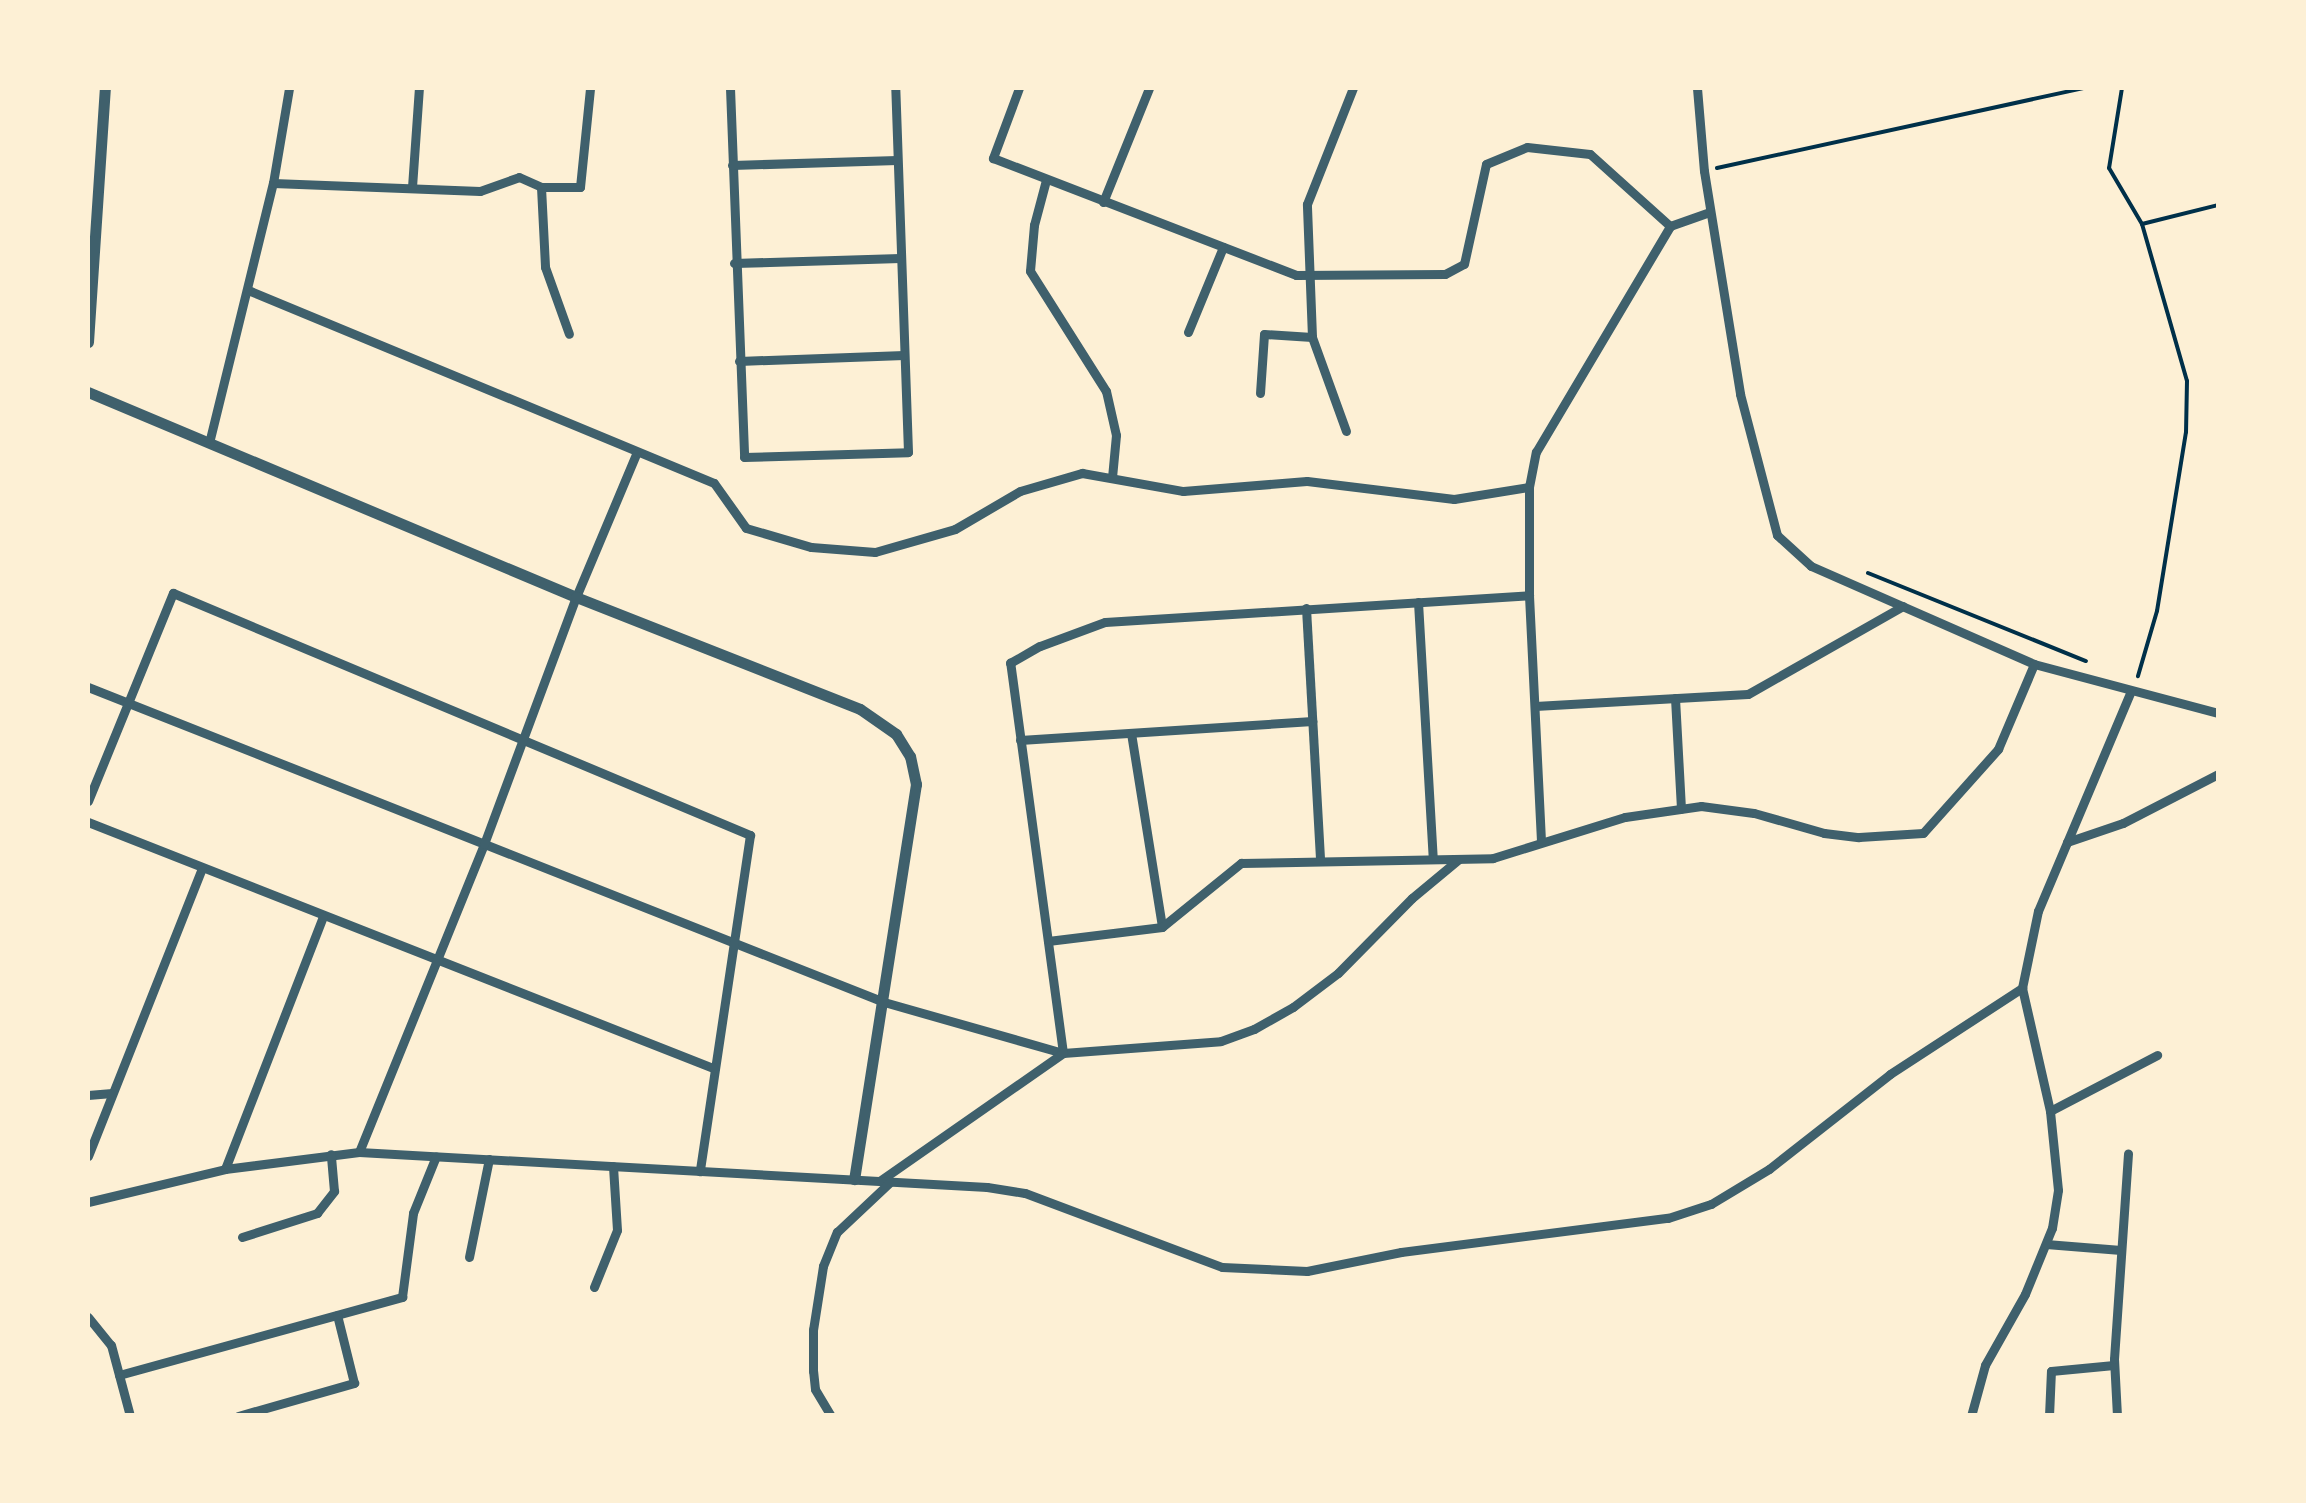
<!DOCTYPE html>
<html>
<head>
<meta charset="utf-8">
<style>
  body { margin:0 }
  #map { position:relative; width:2306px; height:1503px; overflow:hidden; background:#fdf0d5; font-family:"Sofia Sans Condensed",sans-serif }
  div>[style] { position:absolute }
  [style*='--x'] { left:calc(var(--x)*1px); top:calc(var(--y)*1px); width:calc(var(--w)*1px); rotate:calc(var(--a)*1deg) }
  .path>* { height:4px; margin:-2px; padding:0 2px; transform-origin:2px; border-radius:2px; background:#003049 }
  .minor>* { height:9px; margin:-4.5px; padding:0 4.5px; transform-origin:4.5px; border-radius:4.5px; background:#3f606c }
  .tertiary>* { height:11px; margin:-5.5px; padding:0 5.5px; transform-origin:5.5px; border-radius:5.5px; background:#3f606c }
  span { translate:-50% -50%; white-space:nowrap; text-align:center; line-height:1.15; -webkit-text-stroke:8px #fdf0d5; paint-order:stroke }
  .frame { position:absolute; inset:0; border:90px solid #fdf0d5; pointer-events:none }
</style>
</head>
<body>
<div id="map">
  <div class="path">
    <div style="--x:2122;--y:88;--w:81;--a:99.2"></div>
    <div style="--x:2109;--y:168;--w:65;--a:59.5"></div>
    <div style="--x:2142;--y:224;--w:163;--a:74"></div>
    <div style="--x:2187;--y:381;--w:51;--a:91.1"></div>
    <div style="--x:2186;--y:432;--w:181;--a:99.2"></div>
    <div style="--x:2157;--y:611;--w:68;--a:106.3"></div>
    <div style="--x:1717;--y:168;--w:375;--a:-12.3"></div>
    <div style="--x:2142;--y:224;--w:78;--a:-14"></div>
    <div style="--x:1868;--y:573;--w:235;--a:22"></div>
  </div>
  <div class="minor">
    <div style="--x:730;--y:88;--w:369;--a:87.8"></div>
    <div style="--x:744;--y:457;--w:164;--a:-1.7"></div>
    <div style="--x:908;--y:452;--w:364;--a:-92"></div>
    <div style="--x:1019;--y:88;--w:75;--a:110.4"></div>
    <div style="--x:993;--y:158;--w:325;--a:21.1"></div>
    <div style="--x:1296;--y:275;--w:149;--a:-0.4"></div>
    <div style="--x:1445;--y:274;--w:21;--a:-28"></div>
    <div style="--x:1464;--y:264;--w:102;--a:-77.6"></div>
    <div style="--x:1486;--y:164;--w:44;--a:-22.5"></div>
    <div style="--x:1527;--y:147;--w:63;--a:6.3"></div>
    <div style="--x:1590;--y:154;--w:108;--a:42"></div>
    <div style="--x:1697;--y:88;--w:83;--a:85.2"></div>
    <div style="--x:1704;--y:171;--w:226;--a:80.8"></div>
    <div style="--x:1740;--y:394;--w:146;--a:75.3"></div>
    <div style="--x:1777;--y:535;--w:46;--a:42.4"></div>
    <div style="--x:1811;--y:566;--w:244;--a:23.7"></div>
    <div style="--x:2034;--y:664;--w:190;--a:14.9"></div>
    <div style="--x:732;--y:165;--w:165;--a:-1.7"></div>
    <div style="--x:1046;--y:180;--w:47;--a:104.9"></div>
    <div style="--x:1034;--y:225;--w:46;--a:95"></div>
    <div style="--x:1030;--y:271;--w:142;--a:57.7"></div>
    <div style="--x:1106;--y:391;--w:45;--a:77.2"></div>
    <div style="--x:1116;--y:435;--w:42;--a:95.4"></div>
    <div style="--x:273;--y:183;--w:207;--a:2.2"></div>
    <div style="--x:480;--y:191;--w:41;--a:-19.7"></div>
    <div style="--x:519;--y:177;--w:24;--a:24"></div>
    <div style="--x:541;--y:187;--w:39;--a:0"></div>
    <div style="--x:580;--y:187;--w:100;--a:-84.2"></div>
    <div style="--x:412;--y:187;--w:99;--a:-86"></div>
    <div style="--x:541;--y:187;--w:80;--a:87.1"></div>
    <div style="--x:545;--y:267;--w:71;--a:70.3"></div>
    <div style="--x:1103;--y:202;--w:123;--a:-68"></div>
    <div style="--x:734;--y:263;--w:166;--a:-1.7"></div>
    <div style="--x:248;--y:290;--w:504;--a:22.5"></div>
    <div style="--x:714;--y:483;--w:55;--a:54.6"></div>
    <div style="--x:746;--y:528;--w:68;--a:16.3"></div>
    <div style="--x:811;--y:547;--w:64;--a:4.5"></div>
    <div style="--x:875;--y:552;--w:83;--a:-16"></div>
    <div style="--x:955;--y:529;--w:75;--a:-30.3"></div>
    <div style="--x:1020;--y:491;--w:65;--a:-16.2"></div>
    <div style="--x:1082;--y:473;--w:103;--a:10.1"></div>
    <div style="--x:1183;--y:491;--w:124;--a:-4.6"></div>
    <div style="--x:1307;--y:481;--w:148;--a:7"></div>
    <div style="--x:1454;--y:499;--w:76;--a:-9.1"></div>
    <div style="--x:1188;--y:332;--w:92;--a:-67.6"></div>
    <div style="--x:739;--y:361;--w:165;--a:-2.1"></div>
    <div style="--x:1260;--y:393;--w:59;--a:-86.1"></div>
    <div style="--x:1264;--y:334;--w:48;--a:3.6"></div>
    <div style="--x:1346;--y:431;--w:100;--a:-109.9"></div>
    <div style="--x:1312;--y:337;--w:133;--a:-92.2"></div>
    <div style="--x:1307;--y:204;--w:125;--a:-68.4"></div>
    <div style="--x:209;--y:443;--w:268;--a:-76.2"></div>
    <div style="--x:273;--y:183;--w:96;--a:-80.4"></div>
    <div style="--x:1418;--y:602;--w:257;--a:86.7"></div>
    <div style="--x:1306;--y:608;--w:250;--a:86.8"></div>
    <div style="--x:88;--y:687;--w:856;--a:21.59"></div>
    <div style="--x:884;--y:1002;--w:186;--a:15.9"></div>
    <div style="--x:1063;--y:1053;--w:158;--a:-4.3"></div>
    <div style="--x:1221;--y:1041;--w:35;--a:-20"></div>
    <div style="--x:1254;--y:1029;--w:45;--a:-29.4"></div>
    <div style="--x:1293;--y:1007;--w:56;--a:-37.1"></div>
    <div style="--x:1338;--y:973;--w:105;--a:-45.4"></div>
    <div style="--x:1412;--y:898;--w:61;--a:-39.7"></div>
    <div style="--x:1675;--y:698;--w:111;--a:86.9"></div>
    <div style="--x:1535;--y:706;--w:213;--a:-3.2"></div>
    <div style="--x:1748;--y:694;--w:178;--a:-29.6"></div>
    <div style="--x:1131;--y:733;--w:196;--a:80.9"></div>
    <div style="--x:1020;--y:740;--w:293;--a:-3.7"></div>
    <div style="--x:88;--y:801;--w:225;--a:-67.8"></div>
    <div style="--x:173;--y:593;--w:626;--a:22.75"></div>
    <div style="--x:750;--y:835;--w:340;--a:98.5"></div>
    <div style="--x:88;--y:822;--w:672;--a:21.48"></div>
    <div style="--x:1541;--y:841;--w:246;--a:-92.8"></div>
    <div style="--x:1529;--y:595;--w:108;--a:-90"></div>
    <div style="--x:1529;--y:487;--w:36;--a:-79"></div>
    <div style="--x:1536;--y:452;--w:263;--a:-59.3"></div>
    <div style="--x:1670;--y:226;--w:42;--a:-19.3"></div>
    <div style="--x:2067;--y:842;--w:59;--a:-18.7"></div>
    <div style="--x:2123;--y:823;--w:107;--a:-27.3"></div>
    <div style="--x:1048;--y:941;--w:115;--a:-7"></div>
    <div style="--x:1162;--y:927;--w:102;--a:-39"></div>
    <div style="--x:1241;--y:863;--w:252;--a:-1.1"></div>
    <div style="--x:1493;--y:858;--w:138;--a:-17.3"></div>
    <div style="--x:1625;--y:817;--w:77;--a:-8.2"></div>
    <div style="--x:1701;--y:806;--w:53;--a:7.5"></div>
    <div style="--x:1754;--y:813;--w:73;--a:15.9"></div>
    <div style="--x:1824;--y:833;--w:35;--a:7"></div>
    <div style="--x:1859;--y:837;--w:64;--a:-3.6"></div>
    <div style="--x:1923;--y:833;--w:113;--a:-48.2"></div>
    <div style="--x:1998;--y:749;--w:92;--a:-67"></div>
    <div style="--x:1063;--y:1053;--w:394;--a:-97.7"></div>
    <div style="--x:1010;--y:663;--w:34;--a:-30"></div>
    <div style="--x:1040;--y:646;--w:69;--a:-20.3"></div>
    <div style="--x:1105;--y:622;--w:425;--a:-3.6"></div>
    <div style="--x:88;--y:1095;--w:24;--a:-5"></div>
    <div style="--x:2050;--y:1111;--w:121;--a:-27.6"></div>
    <div style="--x:359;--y:1152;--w:332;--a:-67.9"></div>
    <div style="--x:484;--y:844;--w:264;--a:-69.6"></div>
    <div style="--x:576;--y:597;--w:155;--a:-67.2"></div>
    <div style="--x:88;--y:1156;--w:308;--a:-68.4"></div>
    <div style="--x:225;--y:1169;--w:271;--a:-68.8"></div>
    <div style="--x:881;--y:1180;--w:222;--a:-34.9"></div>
    <div style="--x:88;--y:1202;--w:141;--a:-13.5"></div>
    <div style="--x:225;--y:1169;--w:135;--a:-7.2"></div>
    <div style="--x:359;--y:1152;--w:629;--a:3.19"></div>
    <div style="--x:987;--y:1187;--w:38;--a:9"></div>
    <div style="--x:1025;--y:1193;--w:210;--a:20.6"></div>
    <div style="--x:1222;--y:1267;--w:85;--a:2.7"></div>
    <div style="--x:1307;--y:1271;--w:96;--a:-11.4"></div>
    <div style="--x:1401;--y:1252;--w:269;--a:-7.3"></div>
    <div style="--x:1668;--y:1218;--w:45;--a:-18"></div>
    <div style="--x:1711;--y:1204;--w:68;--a:-31.1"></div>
    <div style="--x:1769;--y:1169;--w:154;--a:-38.1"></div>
    <div style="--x:1890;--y:1074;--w:158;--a:-33.1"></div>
    <div style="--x:242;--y:1237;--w:79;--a:-17.7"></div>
    <div style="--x:317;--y:1213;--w:28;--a:-52"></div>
    <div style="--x:334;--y:1191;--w:37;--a:-95"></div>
    <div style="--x:2046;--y:1244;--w:75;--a:4.6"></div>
    <div style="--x:469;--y:1257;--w:100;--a:-78.5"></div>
    <div style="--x:594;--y:1287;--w:61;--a:-68"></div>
    <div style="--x:617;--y:1230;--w:64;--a:-93.6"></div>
    <div style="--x:88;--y:1317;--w:36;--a:51"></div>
    <div style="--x:111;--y:1345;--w:73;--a:75"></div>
    <div style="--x:119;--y:1375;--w:294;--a:-15.4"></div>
    <div style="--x:402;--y:1297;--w:85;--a:-82.5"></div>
    <div style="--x:413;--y:1213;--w:61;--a:-68"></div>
    <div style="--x:238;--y:1416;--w:121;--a:-15.9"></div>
    <div style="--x:354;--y:1383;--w:70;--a:-104"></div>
    <div style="--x:831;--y:1416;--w:31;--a:-121"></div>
    <div style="--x:815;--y:1389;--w:18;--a:-96"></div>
    <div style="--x:813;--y:1371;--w:41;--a:-90"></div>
    <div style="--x:813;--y:1330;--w:65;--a:-81.1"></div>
    <div style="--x:823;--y:1266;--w:37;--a:-68"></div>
    <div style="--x:837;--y:1232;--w:73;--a:-43.3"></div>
    <div style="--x:1971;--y:1416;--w:53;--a:-74.6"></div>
    <div style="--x:1985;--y:1365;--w:81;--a:-60.6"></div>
    <div style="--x:2025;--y:1294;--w:71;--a:-67.8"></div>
    <div style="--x:2052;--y:1228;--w:38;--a:-81"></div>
    <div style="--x:2058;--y:1190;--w:79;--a:-95.8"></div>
    <div style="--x:2050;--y:1111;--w:126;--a:-102.8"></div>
    <div style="--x:2022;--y:988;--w:79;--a:-78.3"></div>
    <div style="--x:2038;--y:911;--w:239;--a:-67.1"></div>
    <div style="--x:2049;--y:1416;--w:45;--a:-87.5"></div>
    <div style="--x:2051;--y:1371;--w:63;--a:-5.4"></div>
    <div style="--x:2117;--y:1416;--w:57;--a:-93"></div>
    <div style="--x:2114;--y:1359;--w:206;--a:-86.1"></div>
  </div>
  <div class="tertiary">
    <div style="--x:88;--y:342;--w:255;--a:-86.2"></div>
    <div style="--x:88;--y:392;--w:529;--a:22.79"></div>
    <div style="--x:576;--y:597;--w:305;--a:21.5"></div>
    <div style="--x:860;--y:709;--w:44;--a:34.8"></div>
    <div style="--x:896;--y:734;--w:26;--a:58"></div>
    <div style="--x:910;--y:756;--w:29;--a:78"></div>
    <div style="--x:916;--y:784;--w:400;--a:98.9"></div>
  </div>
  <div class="frame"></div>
</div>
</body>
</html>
